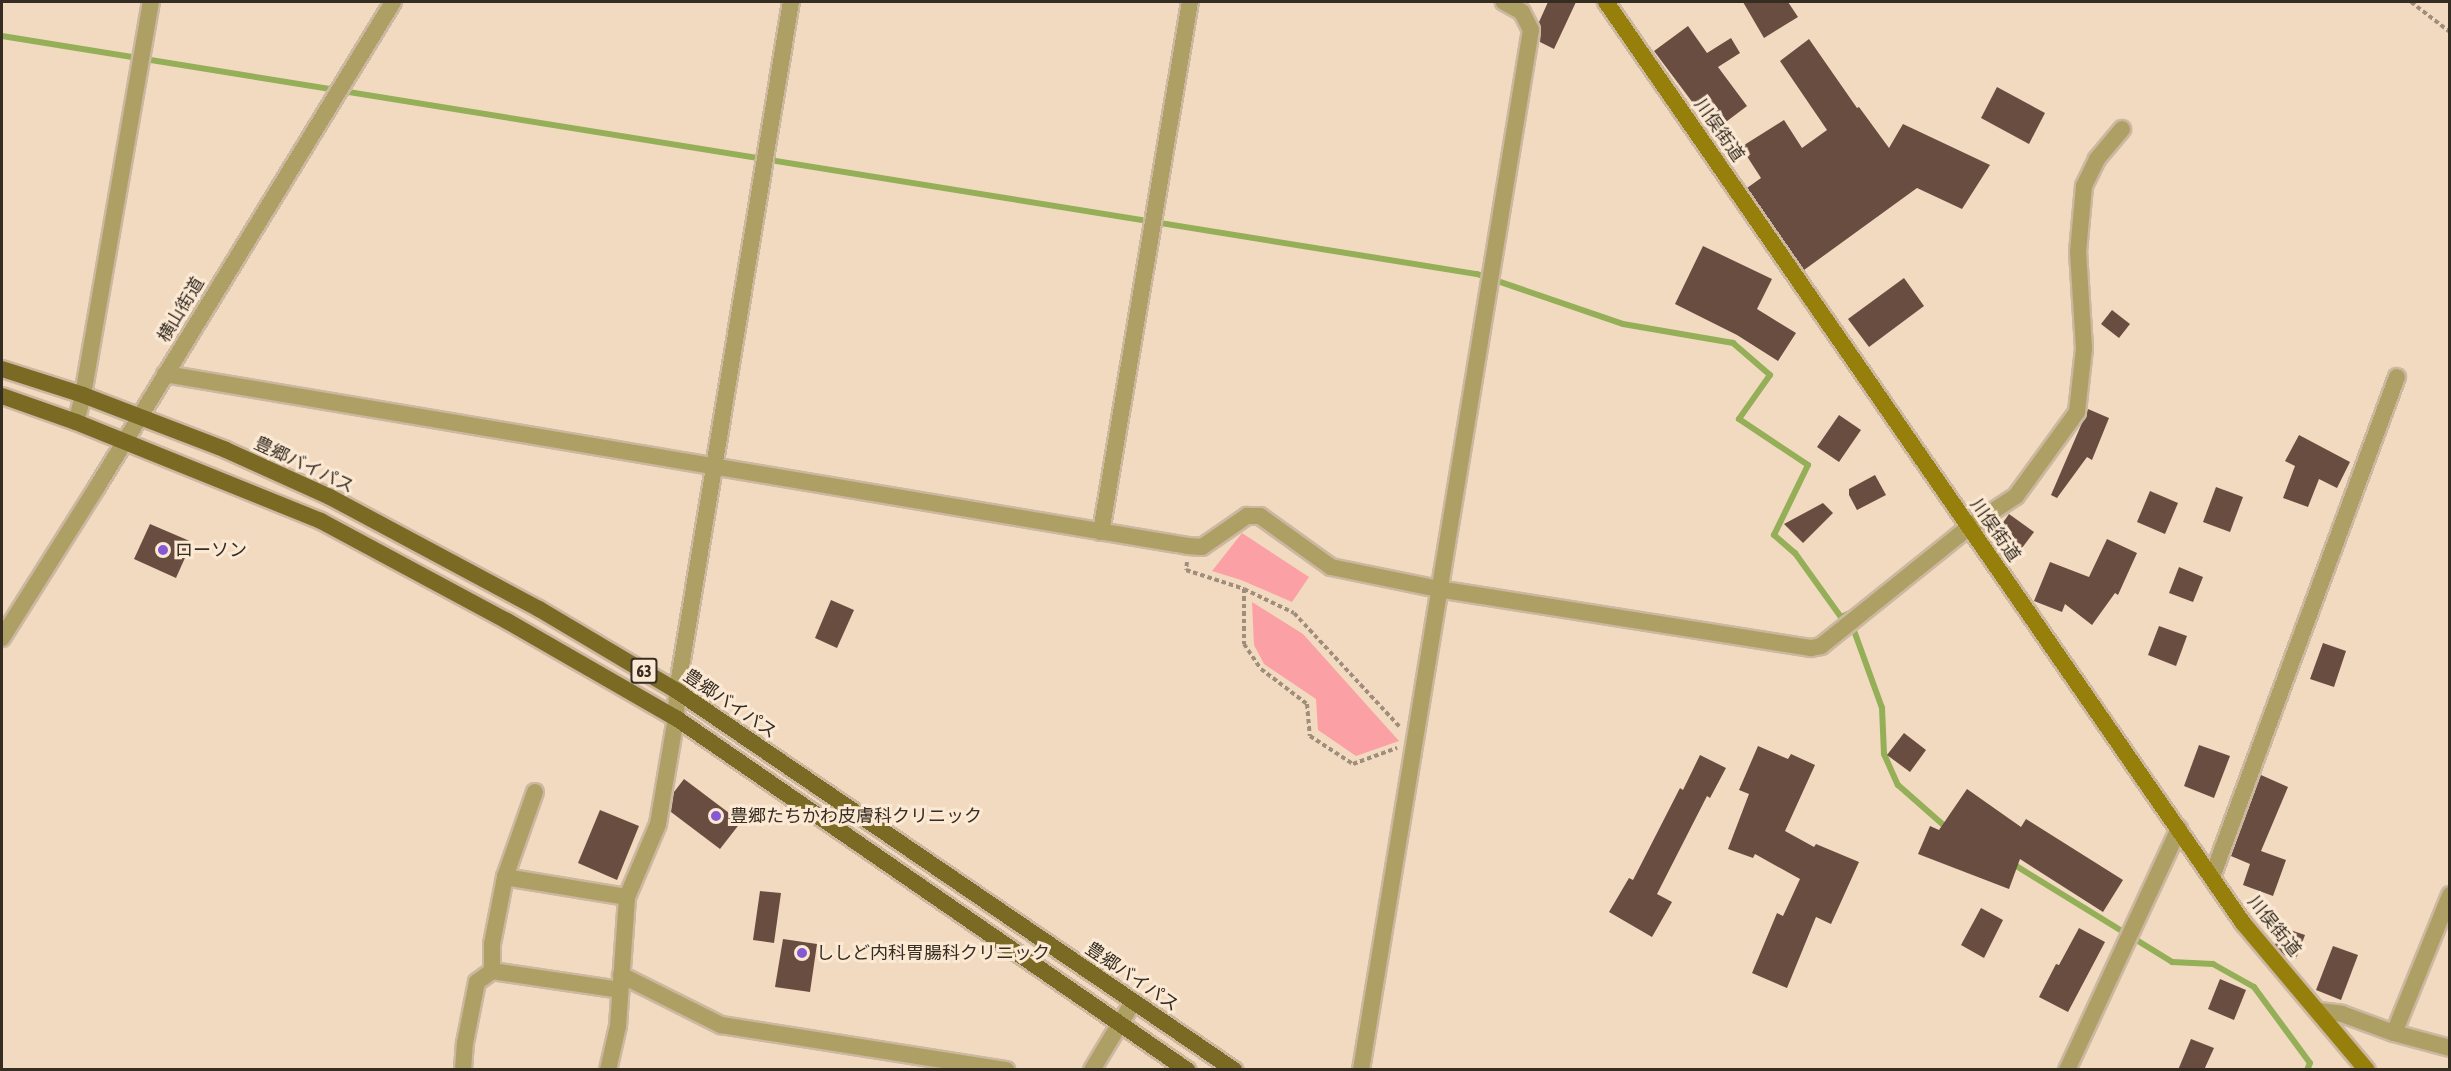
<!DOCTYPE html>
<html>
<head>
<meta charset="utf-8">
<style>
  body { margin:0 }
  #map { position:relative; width:2451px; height:1071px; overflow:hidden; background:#f2dac1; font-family:"Asap Condensed","Noto Sans JP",sans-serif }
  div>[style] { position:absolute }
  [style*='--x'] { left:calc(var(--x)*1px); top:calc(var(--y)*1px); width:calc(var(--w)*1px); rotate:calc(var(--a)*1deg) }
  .green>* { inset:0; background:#fba0a4 }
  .stream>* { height:6px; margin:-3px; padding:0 3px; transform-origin:3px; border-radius:3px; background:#94af57 }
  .building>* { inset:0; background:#694d41 }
  .path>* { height:4px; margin-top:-2px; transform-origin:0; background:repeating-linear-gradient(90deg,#a08e7c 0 4.5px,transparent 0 7.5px) }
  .roads { filter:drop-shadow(2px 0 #ccb7a1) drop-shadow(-2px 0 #ccb7a1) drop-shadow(0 2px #ccb7a1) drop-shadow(0 -2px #ccb7a1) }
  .minor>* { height:16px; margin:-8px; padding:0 8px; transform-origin:8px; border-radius:8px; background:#aea065 }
  .tertiary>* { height:16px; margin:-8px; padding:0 8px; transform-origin:8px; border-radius:8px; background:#aea065 }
  .secondary>* { height:16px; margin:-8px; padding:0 8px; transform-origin:8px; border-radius:8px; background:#96800b }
  .primary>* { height:16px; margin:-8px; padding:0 8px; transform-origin:8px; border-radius:8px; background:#7a6a24 }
  .dots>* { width:16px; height:16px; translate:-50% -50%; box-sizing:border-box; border:3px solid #fbe9d4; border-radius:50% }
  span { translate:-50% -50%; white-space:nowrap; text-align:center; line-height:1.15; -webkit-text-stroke:6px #fbe9d4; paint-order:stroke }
  .shield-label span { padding:2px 4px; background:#fbe9d4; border:2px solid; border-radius:4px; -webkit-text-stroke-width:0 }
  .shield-label { font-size:16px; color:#352c22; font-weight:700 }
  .street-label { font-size:18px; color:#352c22 }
  .poi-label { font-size:18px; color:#352c22 }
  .left { translate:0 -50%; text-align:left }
  .frame { position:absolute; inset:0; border:3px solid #352c22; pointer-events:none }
</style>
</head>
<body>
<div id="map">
  <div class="green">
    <div style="clip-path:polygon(1242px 533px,1309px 577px,1292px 602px,1241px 580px,1212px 571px)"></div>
    <div style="clip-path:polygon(1252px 602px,1303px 634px,1399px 741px,1356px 756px,1318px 730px,1316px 699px,1264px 664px,1254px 645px)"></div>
  </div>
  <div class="stream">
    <div style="--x:2;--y:36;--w:1494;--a:9.17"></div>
    <div style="--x:1477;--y:274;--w:154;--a:18.9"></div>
    <div style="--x:1623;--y:324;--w:112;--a:9.8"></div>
    <div style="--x:1733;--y:343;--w:49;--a:40.9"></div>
    <div style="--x:1770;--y:375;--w:54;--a:125.2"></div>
    <div style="--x:1739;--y:419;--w:83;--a:33.7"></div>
    <div style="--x:1808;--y:465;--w:78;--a:115.9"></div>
    <div style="--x:1774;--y:535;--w:28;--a:41"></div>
    <div style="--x:1795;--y:553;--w:79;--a:54.3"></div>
    <div style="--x:1841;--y:617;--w:8;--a:-23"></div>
    <div style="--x:1848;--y:614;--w:100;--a:70.1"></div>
    <div style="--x:1882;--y:708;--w:46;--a:87.5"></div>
    <div style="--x:1884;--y:754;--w:34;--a:66"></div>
    <div style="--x:1898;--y:785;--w:65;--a:41.3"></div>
    <div style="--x:2013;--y:864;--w:187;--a:31.6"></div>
    <div style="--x:2172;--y:962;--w:41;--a:2.8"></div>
    <div style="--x:2213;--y:964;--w:47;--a:29.3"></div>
    <div style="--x:2254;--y:987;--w:94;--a:53.6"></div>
    <div style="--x:2310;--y:1063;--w:8;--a:113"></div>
  </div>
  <div class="building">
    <div style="clip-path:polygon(1548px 2px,1576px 2px,1554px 49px,1540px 42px,1541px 31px,1539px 22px)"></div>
    <div style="clip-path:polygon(1743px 2px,1788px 2px,1798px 17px,1764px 38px)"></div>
    <div style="clip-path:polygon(1688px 26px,1707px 53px,1731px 38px,1740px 53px,1718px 67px,1747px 106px,1714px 131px,1654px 51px)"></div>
    <div style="clip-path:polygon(1809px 39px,1857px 108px,1859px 107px,1889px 148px,1903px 124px,1990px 165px,1962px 209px,1917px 188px,1804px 270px,1747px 188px,1761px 178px,1741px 147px,1784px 120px,1802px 148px,1827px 130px,1780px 61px)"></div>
    <div style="clip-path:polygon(1997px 87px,2045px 113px,2029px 144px,1981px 118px)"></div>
    <div style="clip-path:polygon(1703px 246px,1772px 279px,1757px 309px,1796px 333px,1778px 361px,1737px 335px,1675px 304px)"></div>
    <div style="clip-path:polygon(1904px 278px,1924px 306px,1869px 347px,1848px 319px)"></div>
    <div style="clip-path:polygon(2112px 310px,2130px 324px,2119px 338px,2101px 324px)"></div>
    <div style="clip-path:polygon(2088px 409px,2109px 418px,2092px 460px,2087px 457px,2057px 498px,2051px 495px)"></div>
    <div style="clip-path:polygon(1839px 415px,1861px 430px,1839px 462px,1817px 447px)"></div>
    <div style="clip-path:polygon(2299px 435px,2350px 462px,2337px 488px,2319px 479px,2308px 507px,2283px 498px,2295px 466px,2285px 461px)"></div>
    <div style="clip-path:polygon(1875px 475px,1886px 495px,1857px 510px,1849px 495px,1849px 489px)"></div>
    <div style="clip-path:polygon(2216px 487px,2243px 497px,2230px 532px,2203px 522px)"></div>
    <div style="clip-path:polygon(2150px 491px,2178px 503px,2165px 534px,2137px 522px)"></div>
    <div style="clip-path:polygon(1823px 503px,1833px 513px,1803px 543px,1784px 524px)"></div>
    <div style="clip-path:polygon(2009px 514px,2034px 532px,2022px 548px,1997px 531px)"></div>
    <div style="clip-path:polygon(150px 524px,192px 542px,176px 578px,134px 559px)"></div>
    <div style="clip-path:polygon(2107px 539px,2137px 553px,2118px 595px,2115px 593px,2092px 625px,2065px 604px,2062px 612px,2034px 601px,2050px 562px,2089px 577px)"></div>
    <div style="clip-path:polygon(2179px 567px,2203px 577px,2193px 602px,2169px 593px)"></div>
    <div style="clip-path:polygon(831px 600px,854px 610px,837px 648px,815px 638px)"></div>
    <div style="clip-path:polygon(2159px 626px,2187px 636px,2176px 666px,2148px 655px)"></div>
    <div style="clip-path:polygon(2323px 643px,2346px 651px,2334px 687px,2310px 679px)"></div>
    <div style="clip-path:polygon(1904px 733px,1926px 750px,1910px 772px,1887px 755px)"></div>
    <div style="clip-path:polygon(2199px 745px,2230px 756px,2214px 798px,2184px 786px)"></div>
    <div style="clip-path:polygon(1758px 746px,1788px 759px,1791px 754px,1815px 765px,1785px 831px,1814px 847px,1816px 844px,1859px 862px,1831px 924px,1816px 917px,1787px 988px,1752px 973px,1777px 913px,1783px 916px,1800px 879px,1755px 854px,1753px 858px,1728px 849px,1749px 794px,1739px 790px)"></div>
    <div style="clip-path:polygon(1700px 755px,1726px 768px,1710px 798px,1707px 796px,1657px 894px,1672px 902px,1652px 937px,1609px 912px,1629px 878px,1633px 880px,1680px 788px,1683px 790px)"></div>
    <div style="clip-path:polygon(2261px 775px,2288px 787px,2261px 851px,2286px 860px,2273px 896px,2243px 885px,2250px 864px,2231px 856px)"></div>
    <div style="clip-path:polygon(684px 779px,741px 822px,720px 849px,671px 812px,674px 792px)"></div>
    <div style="clip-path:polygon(1967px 789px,2021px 827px,2026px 819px,2123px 880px,2103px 912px,2020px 859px,2009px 889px,1918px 854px,1930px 826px,1939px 830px)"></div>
    <div style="clip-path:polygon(600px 810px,639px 826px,617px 880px,578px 863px)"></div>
    <div style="clip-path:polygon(760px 891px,781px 893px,774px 943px,753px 940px)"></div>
    <div style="clip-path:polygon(1981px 908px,2003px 920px,1984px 958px,1961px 945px)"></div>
    <div style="clip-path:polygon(2282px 927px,2305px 935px,2296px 959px,2284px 955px,2275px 945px)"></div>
    <div style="clip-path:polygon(2079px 928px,2105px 942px,2068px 1012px,2039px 997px,2056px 964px,2059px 965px)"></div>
    <div style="clip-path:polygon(783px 939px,817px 944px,810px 992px,775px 987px)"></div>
    <div style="clip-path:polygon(2333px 946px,2358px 955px,2341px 1000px,2316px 990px)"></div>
    <div style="clip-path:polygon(2220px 979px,2246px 990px,2234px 1020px,2208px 1009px)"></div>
    <div style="clip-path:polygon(2191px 1039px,2214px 1048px,2204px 1070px,2178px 1070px)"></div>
  </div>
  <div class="path">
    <div style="--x:2411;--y:2;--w:49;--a:37.6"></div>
    <div style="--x:1187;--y:562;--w:8;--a:97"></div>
    <div style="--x:1186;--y:570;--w:61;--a:18.1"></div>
    <div style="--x:1244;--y:589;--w:55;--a:90"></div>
    <div style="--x:1244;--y:644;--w:30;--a:56"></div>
    <div style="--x:1261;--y:669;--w:58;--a:37.3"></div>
    <div style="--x:1307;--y:704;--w:32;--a:85"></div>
    <div style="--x:1310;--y:736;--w:51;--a:33.1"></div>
    <div style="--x:1353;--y:764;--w:47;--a:-20"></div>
    <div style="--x:1244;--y:589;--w:55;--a:25.6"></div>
    <div style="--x:1294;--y:613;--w:156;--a:47.1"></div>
  </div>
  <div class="roads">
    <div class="minor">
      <div style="--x:165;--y:374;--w:1037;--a:9.54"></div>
      <div style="--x:1188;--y:546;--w:14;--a:4"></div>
      <div style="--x:1202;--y:547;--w:55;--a:-34.6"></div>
      <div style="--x:1247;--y:516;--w:13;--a:0"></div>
      <div style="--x:1260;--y:516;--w:87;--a:35.7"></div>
      <div style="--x:1331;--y:567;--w:109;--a:11.6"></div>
      <div style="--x:1438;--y:589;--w:378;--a:9"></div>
      <div style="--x:1811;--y:648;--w:10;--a:-11"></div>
      <div style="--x:1821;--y:646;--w:190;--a:-38.8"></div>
      <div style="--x:1969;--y:527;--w:56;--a:-33.4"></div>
      <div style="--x:2016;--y:496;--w:104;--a:-54"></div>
      <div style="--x:2077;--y:412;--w:63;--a:-83.7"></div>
      <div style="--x:2084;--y:349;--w:97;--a:-93.5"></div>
      <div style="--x:2078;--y:252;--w:66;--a:-84.8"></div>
      <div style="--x:2084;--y:186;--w:30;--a:-64"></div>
      <div style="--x:2097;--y:159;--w:39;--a:-50"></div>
      <div style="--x:76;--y:422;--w:28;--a:-75"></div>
      <div style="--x:83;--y:395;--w:399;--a:-80.2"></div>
      <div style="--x:1101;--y:532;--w:537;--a:-80.47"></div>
      <div style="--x:505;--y:877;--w:124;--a:9.3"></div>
      <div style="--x:2212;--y:877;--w:533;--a:-69.7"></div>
      <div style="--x:492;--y:971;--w:129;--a:8.4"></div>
      <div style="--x:621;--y:975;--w:112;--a:26.6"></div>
      <div style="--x:721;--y:1025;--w:289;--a:9"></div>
      <div style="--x:2319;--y:1011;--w:23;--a:7"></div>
      <div style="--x:2342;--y:1014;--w:55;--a:20.1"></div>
      <div style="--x:2394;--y:1033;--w:58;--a:15"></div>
      <div style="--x:2394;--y:1033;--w:149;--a:-67.9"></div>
      <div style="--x:463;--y:1070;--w:27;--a:-86"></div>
      <div style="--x:465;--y:1043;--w:62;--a:-78.9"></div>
      <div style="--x:477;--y:982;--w:19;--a:-36"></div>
      <div style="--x:492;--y:971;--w:27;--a:-90"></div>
      <div style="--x:492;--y:944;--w:68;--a:-79"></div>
      <div style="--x:505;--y:877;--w:90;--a:-70.6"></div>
      <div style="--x:608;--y:1070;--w:45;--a:-77.2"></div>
      <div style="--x:618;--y:1026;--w:129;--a:-86"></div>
      <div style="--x:627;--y:897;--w:79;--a:-67"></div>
      <div style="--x:658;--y:824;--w:108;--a:-80.4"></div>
      <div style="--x:676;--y:718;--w:27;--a:-88"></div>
      <div style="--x:677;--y:691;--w:698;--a:-80.61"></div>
      <div style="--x:1092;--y:1070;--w:79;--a:-58.9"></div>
      <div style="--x:1361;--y:1070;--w:1054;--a:-80.72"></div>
      <div style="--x:1531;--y:30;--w:20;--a:-117"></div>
      <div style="--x:1522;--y:12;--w:21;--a:-151"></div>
      <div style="--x:2067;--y:1070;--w:266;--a:-65.1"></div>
    </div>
    <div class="tertiary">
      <div style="--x:2;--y:638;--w:178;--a:-57.8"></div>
      <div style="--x:97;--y:487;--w:568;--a:-58.6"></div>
    </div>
    <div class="secondary">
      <div style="--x:1606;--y:2;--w:1120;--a:55.33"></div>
      <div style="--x:2243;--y:923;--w:192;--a:49.9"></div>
    </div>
    <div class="primary">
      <div style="--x:2;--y:369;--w:85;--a:17.8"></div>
      <div style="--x:83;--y:395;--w:153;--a:21"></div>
      <div style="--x:226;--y:450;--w:114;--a:24.3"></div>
      <div style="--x:330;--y:497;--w:237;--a:28.2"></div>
      <div style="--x:539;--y:609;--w:161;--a:30.7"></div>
      <div style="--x:677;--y:691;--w:674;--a:34.23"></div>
      <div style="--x:2;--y:396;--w:78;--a:19.4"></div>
      <div style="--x:76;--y:422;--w:264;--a:22"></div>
      <div style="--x:321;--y:521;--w:211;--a:28.3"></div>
      <div style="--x:507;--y:621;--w:195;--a:29.9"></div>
      <div style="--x:676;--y:718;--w:621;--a:34.56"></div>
    </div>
  </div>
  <div class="dots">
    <div style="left:163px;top:550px;background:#8659d3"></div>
    <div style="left:716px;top:816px;background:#8659d3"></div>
    <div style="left:802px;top:953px;background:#8659d3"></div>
  </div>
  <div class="shield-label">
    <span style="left:644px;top:671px">63</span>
  </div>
  <div class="street-label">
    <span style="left:1719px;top:130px;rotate:55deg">川俣街道</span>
    <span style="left:181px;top:310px;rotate:-59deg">横山街道</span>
    <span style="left:304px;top:465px;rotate:25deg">豊郷バイパス</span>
    <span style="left:1995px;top:530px;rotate:55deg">川俣街道</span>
    <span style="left:730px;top:704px;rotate:34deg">豊郷バイパス</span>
    <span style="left:2274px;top:926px;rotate:51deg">川俣街道</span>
    <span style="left:1132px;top:977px;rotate:34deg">豊郷バイパス</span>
  </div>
  <div class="poi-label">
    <span class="left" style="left:175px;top:550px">ローソン</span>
    <span class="left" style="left:730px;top:816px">豊郷たちかわ皮膚科クリニック</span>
    <span class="left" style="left:816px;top:953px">ししど内科胃腸科クリニック</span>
  </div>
  <div class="frame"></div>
</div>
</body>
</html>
